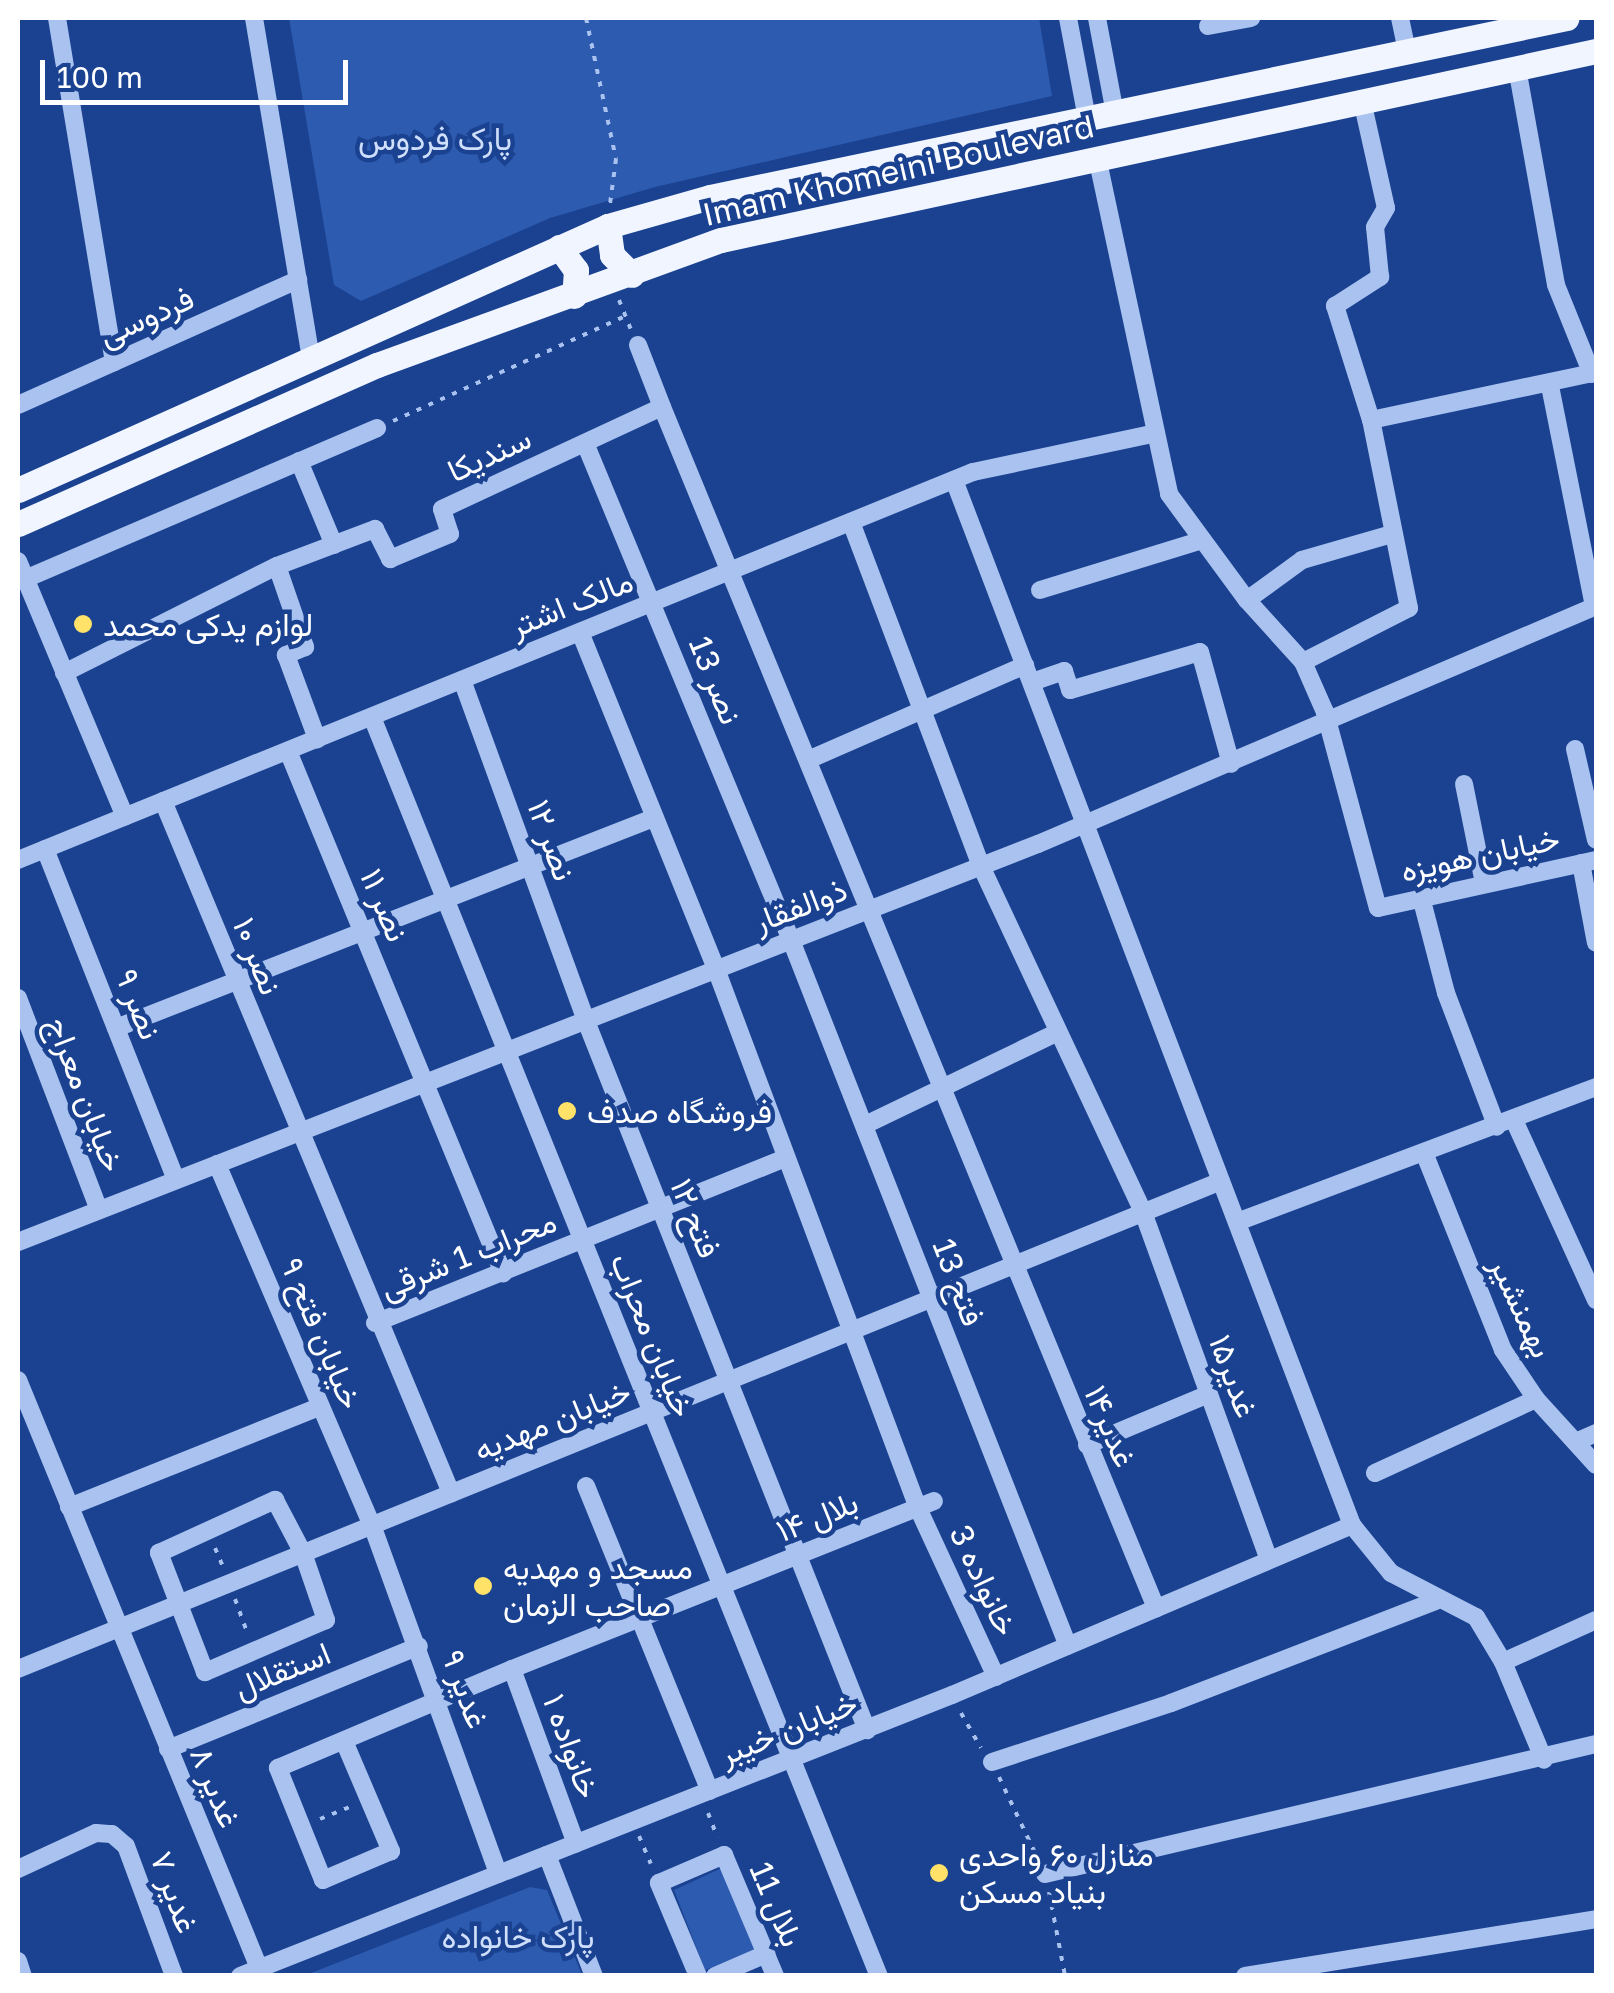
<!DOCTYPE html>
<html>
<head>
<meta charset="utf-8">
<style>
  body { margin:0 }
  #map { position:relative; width:1614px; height:1993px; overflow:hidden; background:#1a4291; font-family:"Golos Text",Vazirmatn,sans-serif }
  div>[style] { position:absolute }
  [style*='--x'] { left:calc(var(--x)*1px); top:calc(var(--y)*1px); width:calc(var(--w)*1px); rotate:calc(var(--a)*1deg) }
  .green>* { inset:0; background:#2d5baf }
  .path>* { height:4px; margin-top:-2px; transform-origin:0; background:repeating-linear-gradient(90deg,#a9c2ef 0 5px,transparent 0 13px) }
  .minor>* { height:18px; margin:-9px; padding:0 9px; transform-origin:9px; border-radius:9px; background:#a9c2ef }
  .major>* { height:25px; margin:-12.5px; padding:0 12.5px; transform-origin:12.5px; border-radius:12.5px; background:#f1f5ff }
  .dots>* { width:28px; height:28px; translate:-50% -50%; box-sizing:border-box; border:5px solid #1a4291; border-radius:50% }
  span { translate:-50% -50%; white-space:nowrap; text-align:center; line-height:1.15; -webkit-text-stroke:9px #1a4291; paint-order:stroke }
  .park-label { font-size:32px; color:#cfdffb }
  .street-label { font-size:32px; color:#fff }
  .poi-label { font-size:32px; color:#fff }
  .left { translate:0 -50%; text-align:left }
  .frame { position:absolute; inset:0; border:20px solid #fff; pointer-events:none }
  .scale { position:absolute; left:40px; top:60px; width:308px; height:45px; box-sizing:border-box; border:5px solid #fff; border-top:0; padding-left:12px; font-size:30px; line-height:35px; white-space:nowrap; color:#fff; -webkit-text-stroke:8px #1a4291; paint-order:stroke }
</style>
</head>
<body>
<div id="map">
  <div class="green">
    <div style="clip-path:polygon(289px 18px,1039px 18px,1052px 96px,655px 187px,550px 218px,361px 301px,334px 285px)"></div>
    <div style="clip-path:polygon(724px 1867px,756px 1949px,705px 1970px,674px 1890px)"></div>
    <div style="clip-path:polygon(530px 1887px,547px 1890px,582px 1975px,306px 1975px)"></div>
  </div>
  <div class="path">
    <div style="--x:586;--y:18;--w:144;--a:78"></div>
    <div style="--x:616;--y:159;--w:45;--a:97.6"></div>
    <div style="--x:619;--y:300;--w:31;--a:68"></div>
    <div style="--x:393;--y:421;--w:256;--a:-24.3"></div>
    <div style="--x:215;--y:1548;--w:21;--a:67"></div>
    <div style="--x:235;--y:1599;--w:35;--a:70"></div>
    <div style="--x:961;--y:1713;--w:40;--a:60.3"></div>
    <div style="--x:999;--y:1777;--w:91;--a:64.6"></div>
    <div style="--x:708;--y:1813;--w:26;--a:69"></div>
    <div style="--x:320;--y:1819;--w:35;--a:-22"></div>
    <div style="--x:639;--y:1836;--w:30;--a:67"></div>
    <div style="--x:1049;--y:1892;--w:86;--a:79.2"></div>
  </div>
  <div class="minor">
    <div style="--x:57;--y:18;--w:349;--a:80.6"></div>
    <div style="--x:254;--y:18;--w:344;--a:80.5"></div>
    <div style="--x:1068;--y:18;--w:103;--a:79.3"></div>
    <div style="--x:1097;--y:18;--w:97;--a:79.3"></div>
    <div style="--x:1400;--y:18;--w:34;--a:78"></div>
    <div style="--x:1208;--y:26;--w:44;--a:-10.5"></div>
    <div style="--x:1517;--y:68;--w:220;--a:79.8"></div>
    <div style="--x:1556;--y:285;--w:96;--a:68"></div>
    <div style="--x:1097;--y:157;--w:345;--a:77.9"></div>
    <div style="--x:1169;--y:494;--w:132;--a:53.7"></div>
    <div style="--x:1247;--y:600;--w:84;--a:47.9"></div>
    <div style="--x:1303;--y:662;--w:55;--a:66.3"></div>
    <div style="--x:1325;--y:712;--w:203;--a:74.9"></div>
    <div style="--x:1378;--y:908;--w:223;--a:-12.4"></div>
    <div style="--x:638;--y:345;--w:66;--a:68.8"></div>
    <div style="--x:1550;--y:386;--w:225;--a:78.7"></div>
    <div style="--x:18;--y:405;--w:307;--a:-24.1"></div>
    <div style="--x:1371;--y:420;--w:230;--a:-12"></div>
    <div style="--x:585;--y:443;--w:538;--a:67.49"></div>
    <div style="--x:791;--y:940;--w:758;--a:68.58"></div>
    <div style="--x:299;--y:461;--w:91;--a:67.4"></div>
    <div style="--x:954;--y:480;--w:1118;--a:69.15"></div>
    <div style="--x:1352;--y:1525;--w:62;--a:50.9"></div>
    <div style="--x:1391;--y:1573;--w:96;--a:27.4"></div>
    <div style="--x:1476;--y:1617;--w:52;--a:59"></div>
    <div style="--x:1503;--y:1662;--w:106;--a:67.3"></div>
    <div style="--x:851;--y:522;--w:368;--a:69.3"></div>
    <div style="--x:981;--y:866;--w:382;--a:64.9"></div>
    <div style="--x:1143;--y:1212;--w:370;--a:70.1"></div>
    <div style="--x:18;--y:561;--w:277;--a:67.3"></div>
    <div style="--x:277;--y:566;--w:86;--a:70.9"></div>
    <div style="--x:305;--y:647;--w:21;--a:157"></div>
    <div style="--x:286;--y:655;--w:90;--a:69.7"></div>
    <div style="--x:25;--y:579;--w:383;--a:-23.2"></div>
    <div style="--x:1040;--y:590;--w:170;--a:-17.1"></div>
    <div style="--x:1247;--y:600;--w:68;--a:-36"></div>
    <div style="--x:1302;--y:560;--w:94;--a:-16.1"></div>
    <div style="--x:580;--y:632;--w:363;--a:68"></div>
    <div style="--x:716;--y:969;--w:576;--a:69.46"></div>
    <div style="--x:918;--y:1508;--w:186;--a:65.2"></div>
    <div style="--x:1303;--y:662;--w:119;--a:-27"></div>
    <div style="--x:1409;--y:608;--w:192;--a:-101.4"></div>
    <div style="--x:1371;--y:420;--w:120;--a:-107.5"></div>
    <div style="--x:1335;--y:306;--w:54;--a:-32.8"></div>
    <div style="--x:1380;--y:277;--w:50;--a:-95.7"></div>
    <div style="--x:1375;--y:227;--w:22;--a:-60"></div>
    <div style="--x:1386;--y:208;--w:110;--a:-102.6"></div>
    <div style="--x:64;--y:673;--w:238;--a:-26.7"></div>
    <div style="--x:277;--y:566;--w:105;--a:-20.7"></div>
    <div style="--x:375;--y:529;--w:34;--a:63"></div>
    <div style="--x:390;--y:559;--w:65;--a:-22.6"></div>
    <div style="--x:450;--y:534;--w:26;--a:-108"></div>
    <div style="--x:442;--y:509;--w:242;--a:-24.9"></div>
    <div style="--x:662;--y:407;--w:1299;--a:67.64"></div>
    <div style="--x:462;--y:680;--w:363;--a:70"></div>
    <div style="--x:586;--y:1021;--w:763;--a:68.38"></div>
    <div style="--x:1032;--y:682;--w:34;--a:-19"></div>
    <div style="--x:1064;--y:671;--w:20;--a:72"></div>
    <div style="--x:1070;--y:690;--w:135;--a:-16.3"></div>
    <div style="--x:1200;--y:652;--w:116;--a:74.5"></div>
    <div style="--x:372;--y:717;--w:1357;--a:68.07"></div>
    <div style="--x:1575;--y:749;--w:93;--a:77"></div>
    <div style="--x:288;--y:751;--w:565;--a:67.61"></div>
    <div style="--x:808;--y:760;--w:237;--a:-23.6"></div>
    <div style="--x:1464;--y:784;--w:101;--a:78.6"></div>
    <div style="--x:163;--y:801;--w:750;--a:67.4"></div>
    <div style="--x:45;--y:849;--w:356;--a:68.4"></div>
    <div style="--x:18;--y:860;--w:1031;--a:-22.11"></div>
    <div style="--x:973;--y:472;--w:187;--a:-12"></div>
    <div style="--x:1581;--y:863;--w:81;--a:79.4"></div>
    <div style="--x:1421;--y:897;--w:99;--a:75.4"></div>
    <div style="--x:1446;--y:993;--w:143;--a:69.2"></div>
    <div style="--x:18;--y:998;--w:227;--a:69.1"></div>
    <div style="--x:116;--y:1028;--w:574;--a:-21.34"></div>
    <div style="--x:1514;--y:1120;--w:198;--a:65.5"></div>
    <div style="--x:865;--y:1125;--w:214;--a:-25.7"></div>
    <div style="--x:1425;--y:1155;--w:210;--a:68.2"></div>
    <div style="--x:1503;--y:1350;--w:59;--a:56"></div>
    <div style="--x:1536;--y:1399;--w:89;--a:47.7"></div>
    <div style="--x:217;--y:1164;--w:393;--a:66.8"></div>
    <div style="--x:372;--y:1525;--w:371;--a:70.1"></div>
    <div style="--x:1237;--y:1222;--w:384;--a:-20.6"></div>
    <div style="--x:18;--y:1242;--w:1095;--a:-21.32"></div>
    <div style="--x:1038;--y:844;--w:607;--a:-23.1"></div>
    <div style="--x:375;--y:1323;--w:443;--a:-21.9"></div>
    <div style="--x:18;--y:1380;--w:635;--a:67.71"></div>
    <div style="--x:1578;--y:1441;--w:20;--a:-24"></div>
    <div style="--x:1087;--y:1445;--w:132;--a:-22.7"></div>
    <div style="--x:1375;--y:1473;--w:177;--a:-24.7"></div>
    <div style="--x:586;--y:1486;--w:329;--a:67.9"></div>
    <div style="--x:275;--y:1500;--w:60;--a:62.2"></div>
    <div style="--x:303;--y:1553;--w:71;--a:71.1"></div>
    <div style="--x:326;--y:1620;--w:132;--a:156.7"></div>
    <div style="--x:205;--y:1672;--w:128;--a:-111.1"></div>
    <div style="--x:159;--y:1553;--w:128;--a:-24.6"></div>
    <div style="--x:69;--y:1507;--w:271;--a:-21.8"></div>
    <div style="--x:1503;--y:1662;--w:102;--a:-24.3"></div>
    <div style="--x:18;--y:1669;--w:1298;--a:-22.08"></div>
    <div style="--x:512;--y:1669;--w:186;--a:69.9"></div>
    <div style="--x:344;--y:1741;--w:120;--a:66.9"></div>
    <div style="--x:391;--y:1851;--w:74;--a:156.9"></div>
    <div style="--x:323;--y:1880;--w:121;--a:-111.9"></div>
    <div style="--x:278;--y:1768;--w:254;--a:-22.9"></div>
    <div style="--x:512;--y:1669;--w:454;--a:-21.7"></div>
    <div style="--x:168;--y:1749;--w:271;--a:-22.3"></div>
    <div style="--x:992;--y:1762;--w:188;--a:-18.2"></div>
    <div style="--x:1171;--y:1703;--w:284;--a:-21.1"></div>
    <div style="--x:547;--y:1855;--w:130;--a:68.8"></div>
    <div style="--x:18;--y:1869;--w:86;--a:-24.8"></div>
    <div style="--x:96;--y:1833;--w:16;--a:4"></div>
    <div style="--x:112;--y:1834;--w:18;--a:41"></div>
    <div style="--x:126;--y:1846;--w:139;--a:69.7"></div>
    <div style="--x:1045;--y:1874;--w:566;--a:-13.28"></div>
    <div style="--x:18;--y:1961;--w:16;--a:72"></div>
    <div style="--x:240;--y:1976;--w:765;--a:-21.54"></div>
    <div style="--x:952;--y:1695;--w:435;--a:-23"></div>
    <div style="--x:698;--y:1976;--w:101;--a:-112.8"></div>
    <div style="--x:659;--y:1883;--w:71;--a:-23.3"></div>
    <div style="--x:724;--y:1855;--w:131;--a:67.1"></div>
    <div style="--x:715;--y:1976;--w:56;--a:-23.3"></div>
    <div style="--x:1245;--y:1976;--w:356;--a:-9.2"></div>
  </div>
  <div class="major">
    <div style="--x:608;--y:226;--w:29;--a:82"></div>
    <div style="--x:612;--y:255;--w:28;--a:45"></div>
    <div style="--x:559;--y:247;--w:29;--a:54"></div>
    <div style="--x:576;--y:270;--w:26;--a:94"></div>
    <div style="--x:18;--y:490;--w:646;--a:-24.11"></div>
    <div style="--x:608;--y:226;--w:106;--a:-15.9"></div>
    <div style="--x:710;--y:197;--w:875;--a:-11.8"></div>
    <div style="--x:18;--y:524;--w:393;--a:-23.9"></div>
    <div style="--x:377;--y:365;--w:366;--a:-20"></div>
    <div style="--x:721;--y:240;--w:895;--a:-12.19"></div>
  </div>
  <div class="dots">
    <div style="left:83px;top:624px;background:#ffe267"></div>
    <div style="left:567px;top:1111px;background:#ffe267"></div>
    <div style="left:483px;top:1586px;background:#ffe267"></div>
    <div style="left:939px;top:1873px;background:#ffe267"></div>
  </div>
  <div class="park-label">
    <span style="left:435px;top:138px">پارک فردوس</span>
    <span style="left:518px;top:1936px">پارک خانواده</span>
  </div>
  <div class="street-label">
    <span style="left:898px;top:170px;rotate:-13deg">Imam Khomeini Boulevard</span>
    <span style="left:146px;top:316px;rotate:-24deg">فردوسی</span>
    <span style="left:489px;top:454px;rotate:-25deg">سندیکا</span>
    <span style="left:571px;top:603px;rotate:-22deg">مالک اشتر</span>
    <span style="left:716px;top:680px;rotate:68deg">نصر 13</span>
    <span style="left:552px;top:840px;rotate:70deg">نصر ۱۲</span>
    <span style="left:1480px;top:854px;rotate:-12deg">خیابان هویزه</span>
    <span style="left:385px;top:905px;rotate:67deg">نصر ۱۱</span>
    <span style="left:800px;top:905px;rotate:-21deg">ذوالفقار</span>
    <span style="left:258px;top:956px;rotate:68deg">نصر ۱۰</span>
    <span style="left:139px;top:1004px;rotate:68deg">نصر ۹</span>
    <span style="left:86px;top:1094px;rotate:69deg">خیابان معراج</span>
    <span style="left:696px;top:1218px;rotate:68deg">فتح ۱۲</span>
    <span style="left:468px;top:1254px;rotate:-22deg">محراب 1 شرقی</span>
    <span style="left:959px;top:1282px;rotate:69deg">فتح 13</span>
    <span style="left:1522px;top:1307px;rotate:65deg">بهمنشیر</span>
    <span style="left:322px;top:1333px;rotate:67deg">خیابان فتح ۹</span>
    <span style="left:653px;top:1335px;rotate:68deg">خیابان محراب</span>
    <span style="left:1234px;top:1376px;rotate:70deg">غدیر۱۵</span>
    <span style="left:552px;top:1420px;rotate:-22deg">خیابان مهدیه</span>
    <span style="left:1111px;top:1426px;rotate:67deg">غدیر۱۴</span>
    <span style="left:817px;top:1516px;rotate:-22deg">بلال ۱۴</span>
    <span style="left:984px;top:1580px;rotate:65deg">خانواده 3</span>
    <span style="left:282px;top:1670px;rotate:-22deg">استقلال</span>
    <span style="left:466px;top:1689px;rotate:70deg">غدیر ۹</span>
    <span style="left:788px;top:1728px;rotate:-22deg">خیابان خیبر</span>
    <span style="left:572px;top:1746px;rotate:70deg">خانواده ۱</span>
    <span style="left:216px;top:1787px;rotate:68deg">غدیر ۸</span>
    <span style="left:175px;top:1892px;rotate:70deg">غدیر ۷</span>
    <span style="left:777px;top:1904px;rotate:67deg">بلال 11</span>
  </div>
  <div class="poi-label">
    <span class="left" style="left:103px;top:624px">لوازم یدکی محمد</span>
    <span class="left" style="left:587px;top:1111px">فروشگاه صدف</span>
    <span class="left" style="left:503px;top:1586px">مسجد و مهدیه<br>صاحب الزمان</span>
    <span class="left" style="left:959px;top:1873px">منازل ۶۰ واحدی<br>بنیاد مسکن</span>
  </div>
  <div class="frame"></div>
  <div class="scale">100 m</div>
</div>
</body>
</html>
